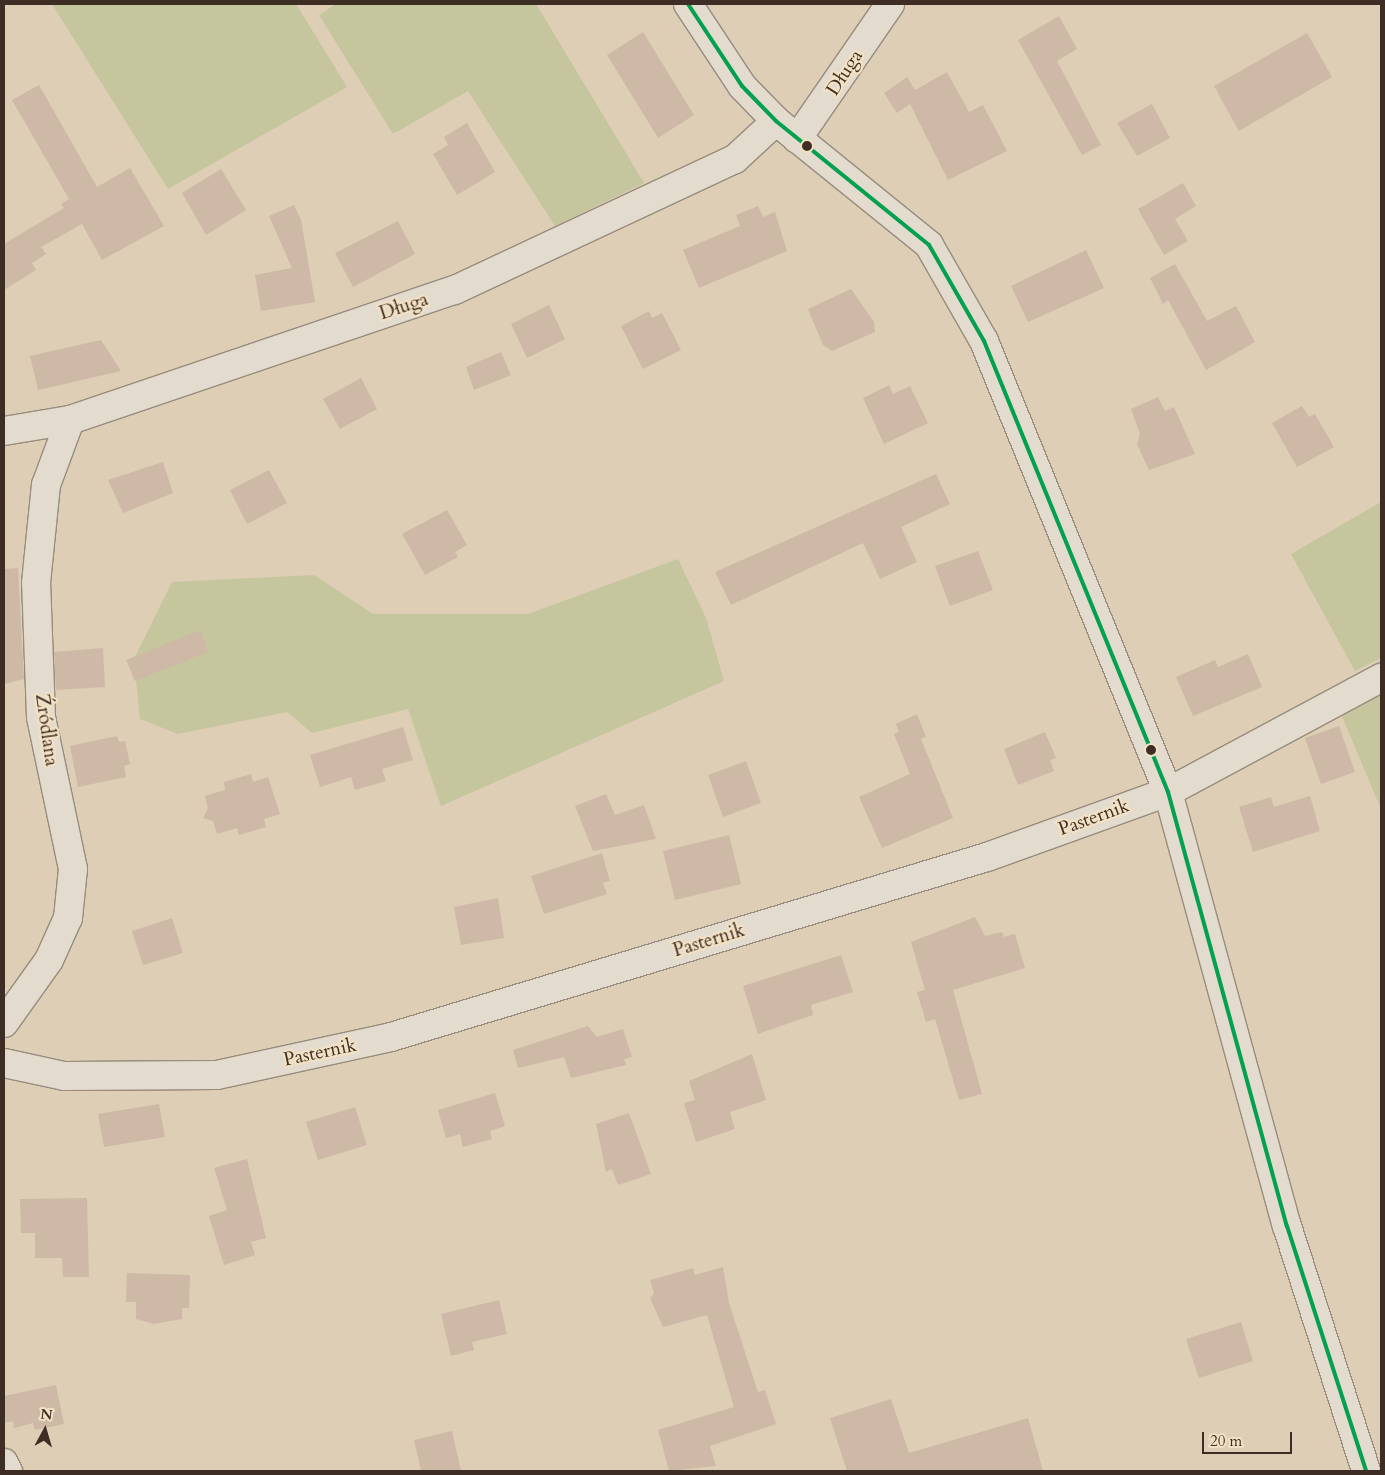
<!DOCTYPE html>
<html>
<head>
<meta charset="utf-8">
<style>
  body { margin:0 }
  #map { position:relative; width:1385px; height:1475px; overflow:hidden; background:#ddceb5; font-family:Cardo,serif }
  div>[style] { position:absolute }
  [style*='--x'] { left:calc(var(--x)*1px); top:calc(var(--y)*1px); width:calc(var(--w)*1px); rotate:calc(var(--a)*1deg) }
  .green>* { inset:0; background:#c5c59e }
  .building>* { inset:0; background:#ceb9a7 }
  .roads { filter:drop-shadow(1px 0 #978c7d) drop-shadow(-1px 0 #978c7d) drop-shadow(0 1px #978c7d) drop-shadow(0 -1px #978c7d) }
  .minor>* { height:28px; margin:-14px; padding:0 14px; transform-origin:14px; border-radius:14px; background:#e3dbce }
  .bus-1>* { height:4px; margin:-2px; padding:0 2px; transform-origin:2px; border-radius:2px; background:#03a04f }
  .dots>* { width:14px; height:14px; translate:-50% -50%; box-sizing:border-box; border:2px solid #f3e1c4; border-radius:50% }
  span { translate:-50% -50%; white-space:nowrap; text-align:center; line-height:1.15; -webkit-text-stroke:4.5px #f3e1c4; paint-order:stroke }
  .street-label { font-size:19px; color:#3d2d24 }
  .frame { position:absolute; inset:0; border:5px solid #3d2d24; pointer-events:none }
  .north { position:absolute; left:20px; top:1405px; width:50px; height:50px; -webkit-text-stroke:4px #f3e1c4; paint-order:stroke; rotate:6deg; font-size:14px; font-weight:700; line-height:20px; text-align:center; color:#3d2d24 }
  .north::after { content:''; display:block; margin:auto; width:18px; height:22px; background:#3d2d24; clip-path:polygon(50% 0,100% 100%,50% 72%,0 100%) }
  .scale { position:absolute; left:1202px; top:1432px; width:90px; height:22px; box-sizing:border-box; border:2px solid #3d2d24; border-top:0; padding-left:6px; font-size:15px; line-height:18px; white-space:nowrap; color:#3d2d24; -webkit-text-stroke:4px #f3e1c4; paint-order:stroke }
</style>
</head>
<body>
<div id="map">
  <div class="green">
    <div style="clip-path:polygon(52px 4px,296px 4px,347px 87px,168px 189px)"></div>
    <div style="clip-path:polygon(336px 4px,536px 4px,644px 183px,555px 226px,468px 91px,393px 134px,319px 15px)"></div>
    <div style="clip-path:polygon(1381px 502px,1381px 658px,1355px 671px,1291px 554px)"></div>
    <div style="clip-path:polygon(678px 559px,706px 618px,724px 681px,441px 806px,408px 709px,312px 733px,287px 712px,178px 734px,140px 719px,134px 659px,172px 582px,314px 575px,373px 614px,528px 614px)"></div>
    <div style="clip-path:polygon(1381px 694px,1381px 809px,1341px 714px)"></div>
  </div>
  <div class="building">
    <div style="clip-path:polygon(1059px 16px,1077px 49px,1057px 61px,1101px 145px,1082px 155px,1018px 40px)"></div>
    <div style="clip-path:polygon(643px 32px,694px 115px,658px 138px,607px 55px)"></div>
    <div style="clip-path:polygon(1307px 33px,1332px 77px,1239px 131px,1214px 86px)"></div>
    <div style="clip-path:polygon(947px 72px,969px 112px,983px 105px,1007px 151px,948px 180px,910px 104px,897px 113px,884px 93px,907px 77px,915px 90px)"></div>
    <div style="clip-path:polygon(39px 85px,97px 187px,130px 168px,164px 226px,102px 260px,82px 224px,41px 247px,46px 254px,32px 263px,36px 270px,4px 290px,4px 244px,64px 208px,61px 204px,69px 199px,12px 100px)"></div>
    <div style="clip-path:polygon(1152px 104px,1170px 138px,1137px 156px,1117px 123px)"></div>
    <div style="clip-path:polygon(467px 123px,495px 172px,457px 195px,433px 154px,448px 145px,444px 137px)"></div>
    <div style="clip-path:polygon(221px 169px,246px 210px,206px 235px,182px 193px)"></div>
    <div style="clip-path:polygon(1183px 183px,1196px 206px,1175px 219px,1188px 241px,1164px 255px,1138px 209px)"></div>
    <div style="clip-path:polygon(294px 205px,301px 220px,315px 302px,261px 311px,255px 275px,292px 268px,269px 216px)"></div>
    <div style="clip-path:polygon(758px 206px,763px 217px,775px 212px,787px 251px,699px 288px,683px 250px,740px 226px,736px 215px)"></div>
    <div style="clip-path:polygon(398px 221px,415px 254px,353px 287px,335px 253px)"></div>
    <div style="clip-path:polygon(1086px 250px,1104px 288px,1028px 322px,1011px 286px)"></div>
    <div style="clip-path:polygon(1175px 264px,1207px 321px,1236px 306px,1255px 342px,1206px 370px,1168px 300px,1163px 304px,1150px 278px)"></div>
    <div style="clip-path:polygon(851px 289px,874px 322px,875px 332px,832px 351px,823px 345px,808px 309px)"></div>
    <div style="clip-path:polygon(549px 305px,565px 339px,527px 358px,511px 324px)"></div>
    <div style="clip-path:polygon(649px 311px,652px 318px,662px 313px,681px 350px,643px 369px,621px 326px)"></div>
    <div style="clip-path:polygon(101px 340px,121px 371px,38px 390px,30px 356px)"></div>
    <div style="clip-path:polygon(501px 352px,511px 375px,474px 390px,466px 367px)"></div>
    <div style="clip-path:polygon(361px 378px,377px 409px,340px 429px,323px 399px)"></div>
    <div style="clip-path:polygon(889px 385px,893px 394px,910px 386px,928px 423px,884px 444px,863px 398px)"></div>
    <div style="clip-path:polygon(1158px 397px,1165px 411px,1174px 407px,1195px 454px,1149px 470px,1137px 444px,1140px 434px,1131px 409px)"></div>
    <div style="clip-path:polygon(1302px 406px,1309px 417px,1315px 414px,1334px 447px,1297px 467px,1272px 423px)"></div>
    <div style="clip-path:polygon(163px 462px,173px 493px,123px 513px,108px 480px)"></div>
    <div style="clip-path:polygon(269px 470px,287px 503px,247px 524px,230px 490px)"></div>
    <div style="clip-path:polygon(936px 474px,950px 504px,901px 527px,917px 562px,880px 579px,863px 543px,731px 605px,715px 572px)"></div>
    <div style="clip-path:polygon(447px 510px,467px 545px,455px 552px,458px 557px,425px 575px,402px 534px)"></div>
    <div style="clip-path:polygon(978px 551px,993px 590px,950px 606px,935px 566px)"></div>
    <div style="clip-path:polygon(18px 568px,24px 679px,4px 684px,4px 569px)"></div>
    <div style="clip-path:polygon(200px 630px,208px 652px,135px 681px,126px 660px)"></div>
    <div style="clip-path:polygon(103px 648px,105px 687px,56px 690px,54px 652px)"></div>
    <div style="clip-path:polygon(1248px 654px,1262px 687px,1193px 716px,1176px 677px,1215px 660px,1218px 667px)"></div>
    <div style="clip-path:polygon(917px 714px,926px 737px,921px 739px,953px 818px,882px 848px,859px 797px,910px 774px,894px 734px,899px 732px,896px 724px)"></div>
    <div style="clip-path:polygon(1339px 726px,1355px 772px,1321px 784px,1305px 738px)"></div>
    <div style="clip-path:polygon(403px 727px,413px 760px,382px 769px,386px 781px,355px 790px,351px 777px,320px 787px,310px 755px)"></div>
    <div style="clip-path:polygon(1045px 732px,1056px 758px,1050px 760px,1054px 771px,1018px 785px,1004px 749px)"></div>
    <div style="clip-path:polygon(117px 736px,119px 742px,125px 741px,130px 764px,124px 766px,126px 777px,78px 787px,70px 746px)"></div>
    <div style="clip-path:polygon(746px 761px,761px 803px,723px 817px,708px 775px)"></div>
    <div style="clip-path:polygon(251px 774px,253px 782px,268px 777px,280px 814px,264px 819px,266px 827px,239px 835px,237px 828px,217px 834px,213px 821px,203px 818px,208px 808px,205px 796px,225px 790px,224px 782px)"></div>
    <div style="clip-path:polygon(606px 794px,615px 815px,644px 805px,656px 839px,593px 851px,575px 806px)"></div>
    <div style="clip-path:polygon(1310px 796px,1320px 831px,1253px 852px,1239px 807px,1271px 797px,1274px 807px)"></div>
    <div style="clip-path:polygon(729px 835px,741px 884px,675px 900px,663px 851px)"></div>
    <div style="clip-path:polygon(602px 853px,610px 881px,603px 883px,607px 894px,544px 914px,531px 876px)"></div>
    <div style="clip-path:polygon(498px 898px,504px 938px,461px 945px,454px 907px)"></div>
    <div style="clip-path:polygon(975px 917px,985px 936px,1002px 932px,1004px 937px,1015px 934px,1025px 968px,953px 990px,982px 1094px,959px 1100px,935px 1019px,926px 1022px,917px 992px,925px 990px,911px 942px)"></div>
    <div style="clip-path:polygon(172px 918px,183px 953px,143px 965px,132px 931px)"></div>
    <div style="clip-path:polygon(841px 955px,853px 992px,811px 1005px,813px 1015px,758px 1034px,743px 986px)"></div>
    <div style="clip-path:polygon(588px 1026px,597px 1037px,623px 1029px,632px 1057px,624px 1059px,626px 1065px,571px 1078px,564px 1057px,518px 1068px,513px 1050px)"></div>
    <div style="clip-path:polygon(752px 1054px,766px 1100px,730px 1112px,735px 1129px,696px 1142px,684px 1103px,695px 1100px,689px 1081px)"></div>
    <div style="clip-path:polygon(495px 1093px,505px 1126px,490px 1131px,492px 1139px,463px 1147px,460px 1134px,446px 1138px,438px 1110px)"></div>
    <div style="clip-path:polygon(159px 1104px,165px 1137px,104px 1147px,98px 1114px)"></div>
    <div style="clip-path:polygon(355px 1107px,367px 1145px,318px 1160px,306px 1122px)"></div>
    <div style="clip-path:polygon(629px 1113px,651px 1174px,618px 1185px,612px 1169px,606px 1172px,596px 1124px)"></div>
    <div style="clip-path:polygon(247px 1159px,266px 1238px,251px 1242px,255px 1255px,224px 1265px,209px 1216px,227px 1210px,214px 1168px)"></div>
    <div style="clip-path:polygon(87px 1198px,89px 1277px,63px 1277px,62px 1258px,35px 1258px,35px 1233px,21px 1233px,20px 1199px)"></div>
    <div style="clip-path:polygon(723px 1267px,729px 1303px,758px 1392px,765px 1390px,776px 1424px,710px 1446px,716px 1466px,669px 1471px,658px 1430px,734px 1407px,707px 1315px,663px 1327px,650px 1298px,654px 1294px,650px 1280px,693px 1268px,695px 1275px)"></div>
    <div style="clip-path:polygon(127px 1273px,190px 1275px,189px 1308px,182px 1308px,182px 1319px,154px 1324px,136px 1319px,136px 1302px,126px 1302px)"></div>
    <div style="clip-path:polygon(499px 1300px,507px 1334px,472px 1342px,474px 1350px,451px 1356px,441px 1314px)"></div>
    <div style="clip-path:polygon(1241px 1322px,1253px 1361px,1199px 1378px,1186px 1339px)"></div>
    <div style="clip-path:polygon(56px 1385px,64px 1424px,35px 1430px,33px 1423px,14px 1428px,13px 1421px,4px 1423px,4px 1396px)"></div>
    <div style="clip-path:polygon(891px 1399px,909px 1453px,1028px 1418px,1043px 1471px,847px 1471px,830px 1418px)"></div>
    <div style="clip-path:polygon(452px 1431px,461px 1471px,421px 1471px,414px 1440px)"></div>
  </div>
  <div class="roads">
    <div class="minor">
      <div style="--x:688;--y:4;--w:98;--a:56.6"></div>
      <div style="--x:742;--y:86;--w:49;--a:45.8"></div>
      <div style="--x:776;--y:121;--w:197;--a:39"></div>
      <div style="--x:929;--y:245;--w:111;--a:60.2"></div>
      <div style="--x:984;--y:341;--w:487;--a:67.8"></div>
      <div style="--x:1168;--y:792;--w:450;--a:74.7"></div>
      <div style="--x:1287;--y:1226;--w:257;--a:72.1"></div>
      <div style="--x:797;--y:139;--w:164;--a:-55.4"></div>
      <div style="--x:4;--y:431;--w:67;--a:-9.5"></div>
      <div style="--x:70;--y:420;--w:406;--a:-18.7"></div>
      <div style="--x:455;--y:290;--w:309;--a:-25.1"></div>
      <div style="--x:735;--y:159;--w:56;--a:-42.8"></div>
      <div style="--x:4;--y:1023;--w:77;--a:-54.5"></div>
      <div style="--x:49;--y:960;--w:46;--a:-65.7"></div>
      <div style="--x:68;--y:918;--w:49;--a:-84.2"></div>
      <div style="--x:73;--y:869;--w:155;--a:-101.9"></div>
      <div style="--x:41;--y:717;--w:134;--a:-92.1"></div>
      <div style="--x:36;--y:583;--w:99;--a:-84.2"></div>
      <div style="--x:46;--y:485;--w:69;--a:-69.7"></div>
      <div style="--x:4;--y:1063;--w:61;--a:12.2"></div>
      <div style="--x:64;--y:1076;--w:153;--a:-0.4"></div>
      <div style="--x:217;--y:1075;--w:178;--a:-12.3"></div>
      <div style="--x:391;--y:1037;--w:623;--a:-16.81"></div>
      <div style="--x:987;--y:857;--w:192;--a:-19.8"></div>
      <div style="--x:1168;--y:792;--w:242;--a:-28.2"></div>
      <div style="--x:4;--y:1463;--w:9;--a:63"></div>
    </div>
  </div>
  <div class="bus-1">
    <div style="--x:688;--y:4;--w:98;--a:56.6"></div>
    <div style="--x:742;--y:86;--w:49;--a:45.8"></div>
    <div style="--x:776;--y:121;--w:197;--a:39"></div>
    <div style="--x:929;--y:245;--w:111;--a:60.2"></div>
    <div style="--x:984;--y:341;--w:487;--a:67.8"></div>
    <div style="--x:1168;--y:792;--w:450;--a:74.7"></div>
    <div style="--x:1287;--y:1226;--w:257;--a:72.1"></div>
  </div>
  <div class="dots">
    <div style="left:807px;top:146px;background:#3d2d24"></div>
    <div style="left:1151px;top:750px;background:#3d2d24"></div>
  </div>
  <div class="street-label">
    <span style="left:845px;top:73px;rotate:-57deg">Długa</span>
    <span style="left:404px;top:307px;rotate:-18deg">Długa</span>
    <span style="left:46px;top:730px;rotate:82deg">Źródlana</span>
    <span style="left:1094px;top:818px;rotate:-20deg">Pasternik</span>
    <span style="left:709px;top:941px;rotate:-17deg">Pasternik</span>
    <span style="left:320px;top:1053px;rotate:-12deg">Pasternik</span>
  </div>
  <div class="frame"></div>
  <div class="north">N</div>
  <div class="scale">20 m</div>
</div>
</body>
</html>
